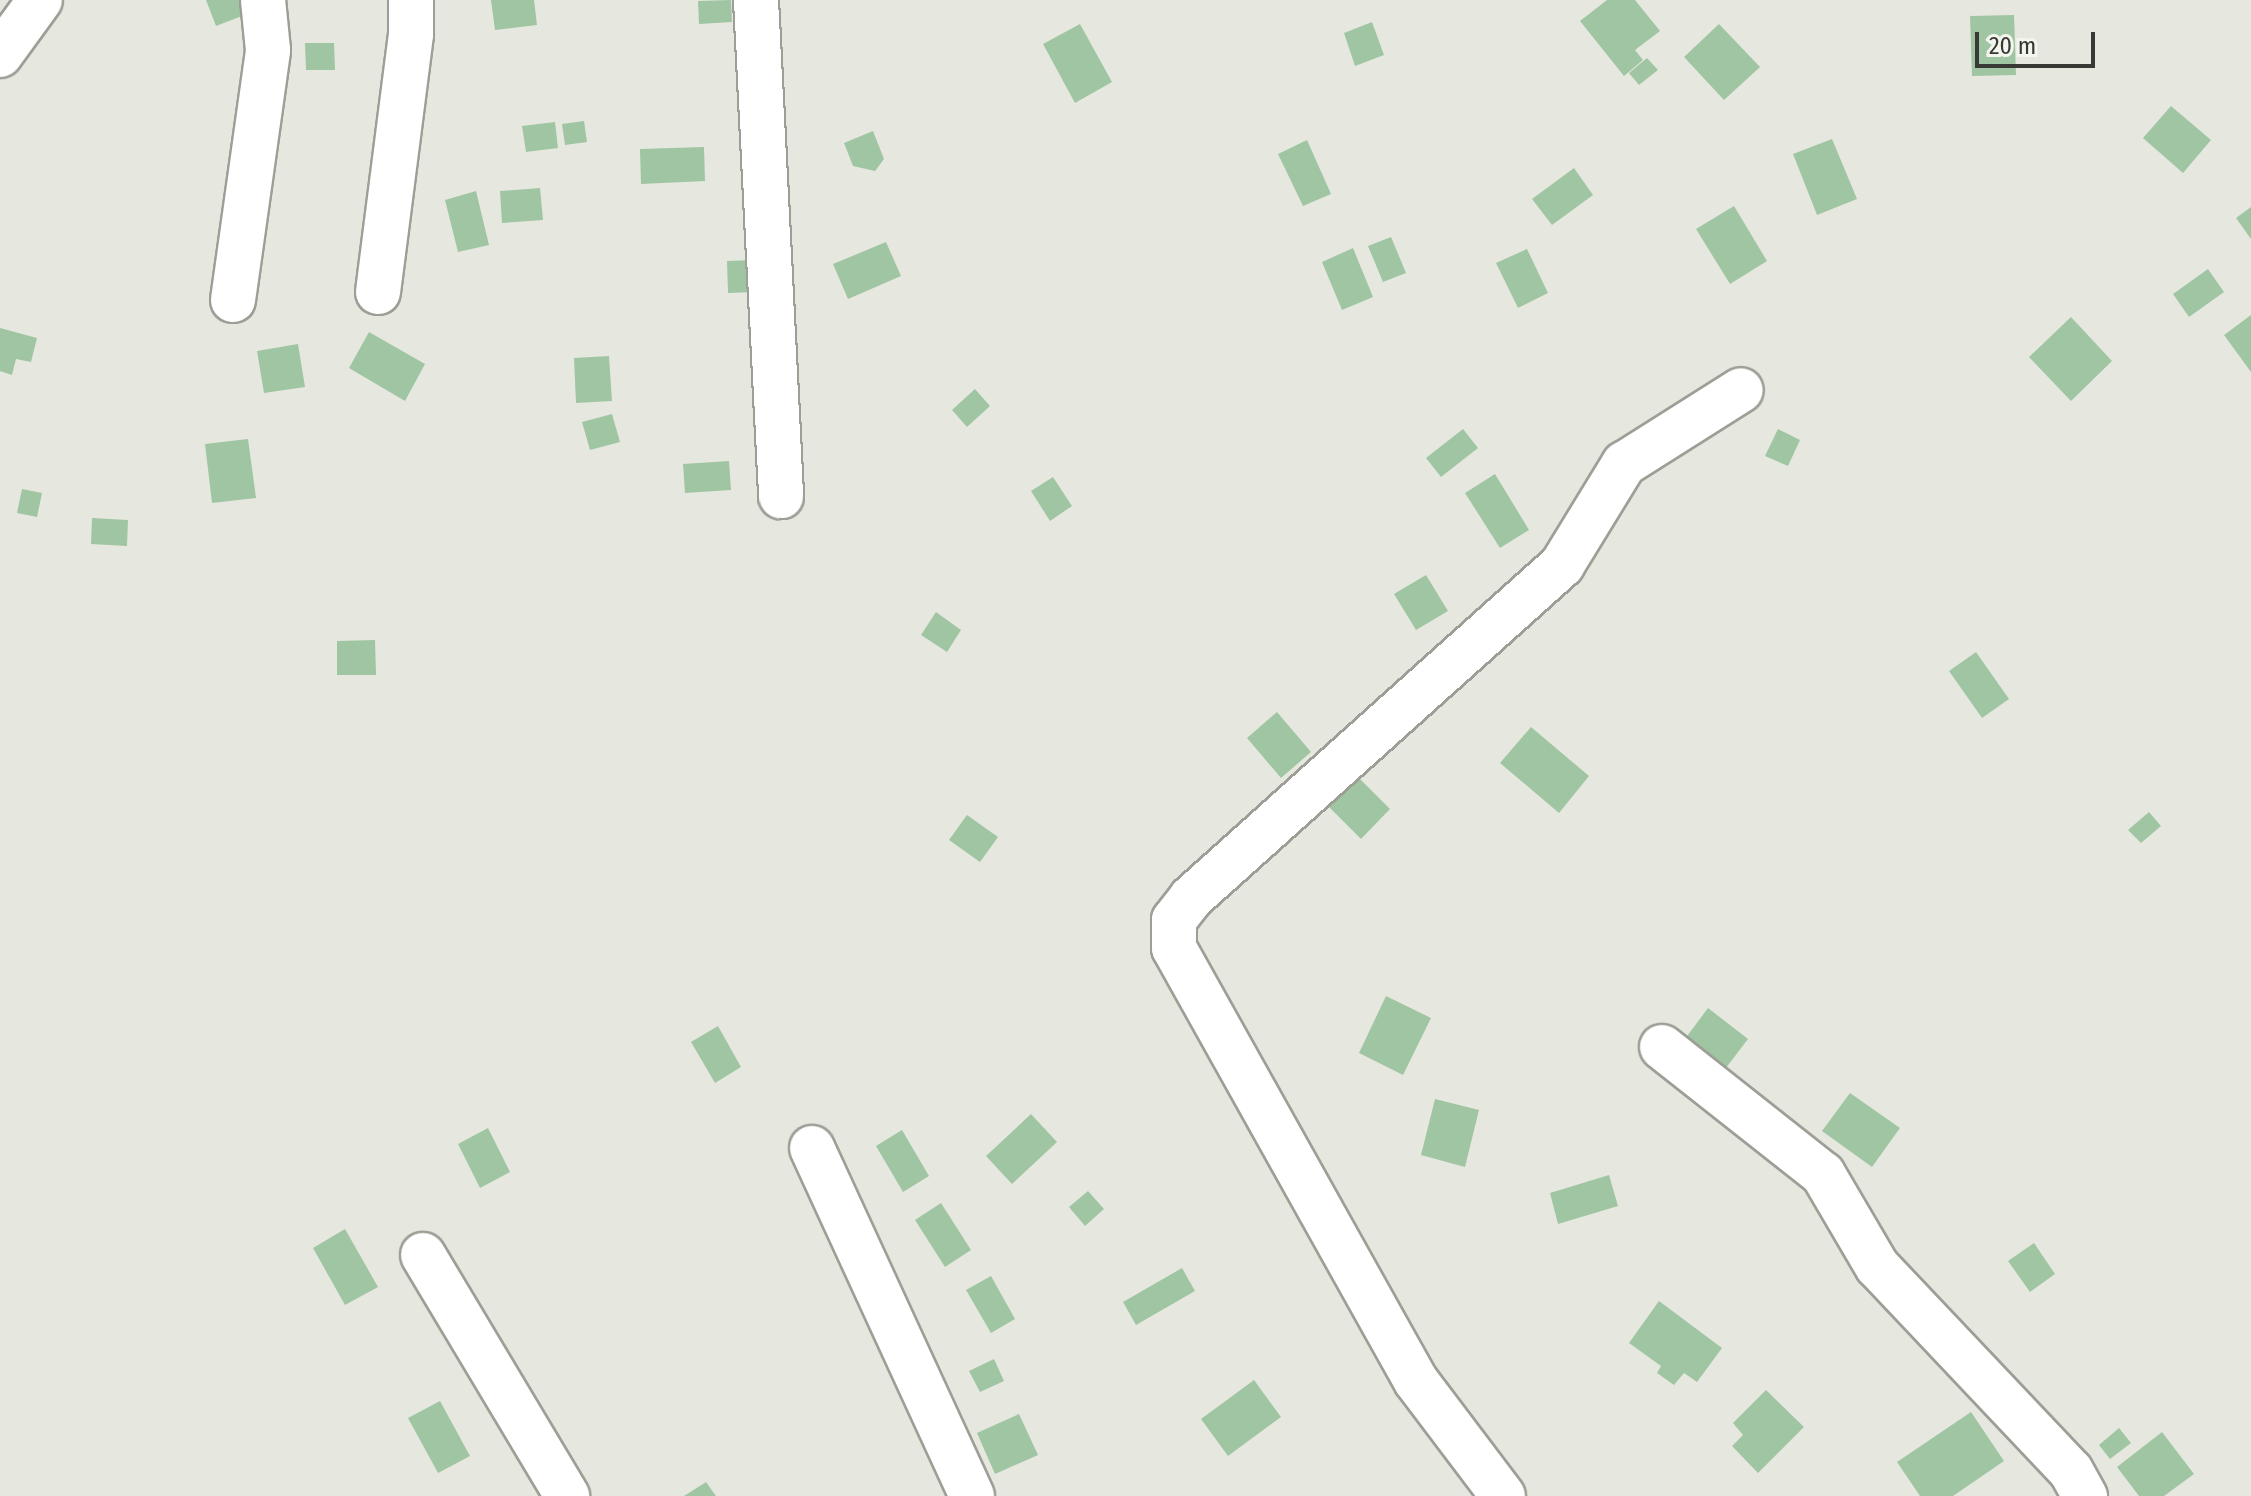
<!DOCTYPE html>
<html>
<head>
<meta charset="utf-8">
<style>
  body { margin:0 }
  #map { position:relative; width:2251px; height:1496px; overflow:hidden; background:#e6e8df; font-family:"Fira Sans Condensed",sans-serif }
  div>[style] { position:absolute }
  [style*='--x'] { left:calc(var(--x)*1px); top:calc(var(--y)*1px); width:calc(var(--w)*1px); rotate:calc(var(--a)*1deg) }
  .building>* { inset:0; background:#a0c5a2 }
  .roads { filter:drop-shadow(2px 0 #9d9f96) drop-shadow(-2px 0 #9d9f96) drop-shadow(0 2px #9d9f96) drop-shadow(0 -2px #9d9f96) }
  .street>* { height:44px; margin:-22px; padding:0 22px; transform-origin:22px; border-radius:22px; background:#fff }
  span { translate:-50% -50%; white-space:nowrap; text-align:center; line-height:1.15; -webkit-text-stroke:6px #f3f6ec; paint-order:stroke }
  .scale { position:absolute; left:1975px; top:32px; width:120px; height:36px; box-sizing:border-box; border:4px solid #383935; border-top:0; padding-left:10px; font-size:24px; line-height:28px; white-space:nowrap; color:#383935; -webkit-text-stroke:6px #f3f6ec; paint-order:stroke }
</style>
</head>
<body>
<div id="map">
  <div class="building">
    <div style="clip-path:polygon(206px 0,250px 0,255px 11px,216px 26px)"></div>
    <div style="clip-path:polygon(491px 0,534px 0,537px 25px,495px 30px)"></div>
    <div style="clip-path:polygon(731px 0,732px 22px,699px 24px,698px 1px)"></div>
    <div style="clip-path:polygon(1607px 0,1635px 0,1660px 31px,1635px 50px,1643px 60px,1624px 76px,1580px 21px)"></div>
    <div style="clip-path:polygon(2014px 15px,2016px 75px,1972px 76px,1970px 16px)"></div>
    <div style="clip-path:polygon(1372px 22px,1384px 55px,1355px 66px,1344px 33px)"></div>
    <div style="clip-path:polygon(1080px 24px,1112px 82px,1075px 103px,1043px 44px)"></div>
    <div style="clip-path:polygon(1719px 24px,1760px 67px,1724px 100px,1684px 57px)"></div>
    <div style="clip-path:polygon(305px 43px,334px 43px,335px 70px,306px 70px)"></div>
    <div style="clip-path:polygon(1647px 58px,1658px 70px,1639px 85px,1629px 73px)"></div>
    <div style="clip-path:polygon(2171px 106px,2211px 140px,2183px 173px,2143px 138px)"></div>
    <div style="clip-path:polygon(584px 121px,587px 142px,565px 145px,562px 124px)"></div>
    <div style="clip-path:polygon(555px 122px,558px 148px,526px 152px,522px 126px)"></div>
    <div style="clip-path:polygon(873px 131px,884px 159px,875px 171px,853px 166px,844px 143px)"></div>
    <div style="clip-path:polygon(1832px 139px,1857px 199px,1817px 215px,1793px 154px)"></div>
    <div style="clip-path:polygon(1307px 140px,1331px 194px,1303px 206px,1278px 154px)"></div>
    <div style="clip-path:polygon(704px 147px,705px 181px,641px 184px,640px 149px)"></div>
    <div style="clip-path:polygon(1574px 168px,1593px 195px,1552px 225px,1532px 199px)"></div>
    <div style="clip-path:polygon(540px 188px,543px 220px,502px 223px,500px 191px)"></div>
    <div style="clip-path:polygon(476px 191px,489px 245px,458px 252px,445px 200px)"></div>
    <div style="clip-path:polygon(1734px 206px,1767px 261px,1730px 284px,1696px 229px)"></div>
    <div style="clip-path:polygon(2251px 207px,2251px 239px,2236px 218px)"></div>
    <div style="clip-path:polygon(1391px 237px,1406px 273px,1383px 282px,1368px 246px)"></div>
    <div style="clip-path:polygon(886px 242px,901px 276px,848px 299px,833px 264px)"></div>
    <div style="clip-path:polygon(1353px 248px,1373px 297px,1342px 310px,1322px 262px)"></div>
    <div style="clip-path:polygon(1527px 249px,1548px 293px,1518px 308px,1496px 263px)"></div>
    <div style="clip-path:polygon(754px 260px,756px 292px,728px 293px,727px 261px)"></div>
    <div style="clip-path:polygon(2208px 269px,2224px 292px,2189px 317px,2173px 294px)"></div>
    <div style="clip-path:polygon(2251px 315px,2251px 372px,2224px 335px)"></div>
    <div style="clip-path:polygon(2071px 317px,2112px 361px,2071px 401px,2029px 357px)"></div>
    <div style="clip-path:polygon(0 328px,37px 338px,31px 362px,16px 359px,12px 375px,0 371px)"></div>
    <div style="clip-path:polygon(369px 332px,425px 364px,405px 401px,349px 368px)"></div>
    <div style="clip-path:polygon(298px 344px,305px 387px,264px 393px,257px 351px)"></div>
    <div style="clip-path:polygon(609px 356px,612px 401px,576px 403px,574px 358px)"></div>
    <div style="clip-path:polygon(975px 389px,990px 406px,967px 427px,952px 410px)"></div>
    <div style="clip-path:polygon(612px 414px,620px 442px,590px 450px,582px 422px)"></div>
    <div style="clip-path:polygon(1463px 429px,1478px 448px,1441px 477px,1426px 458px)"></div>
    <div style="clip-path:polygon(1778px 429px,1800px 440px,1788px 466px,1765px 456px)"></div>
    <div style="clip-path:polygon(248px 439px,256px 498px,212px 503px,205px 444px)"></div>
    <div style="clip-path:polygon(729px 461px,731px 490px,685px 493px,683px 464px)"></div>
    <div style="clip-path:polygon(1495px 474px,1529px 530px,1500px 548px,1465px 493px)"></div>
    <div style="clip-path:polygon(1053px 477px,1072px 506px,1050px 521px,1031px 491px)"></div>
    <div style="clip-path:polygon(22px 489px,42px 493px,37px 517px,17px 513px)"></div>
    <div style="clip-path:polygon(92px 518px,128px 520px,127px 546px,91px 544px)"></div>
    <div style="clip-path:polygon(1426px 575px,1448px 611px,1416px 630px,1394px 594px)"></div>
    <div style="clip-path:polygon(936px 612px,961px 630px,947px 652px,921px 635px)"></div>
    <div style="clip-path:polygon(375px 640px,376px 675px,337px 675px,337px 641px)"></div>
    <div style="clip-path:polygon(1976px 652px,2009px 699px,1982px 718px,1949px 671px)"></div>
    <div style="clip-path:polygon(1277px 712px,1311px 752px,1281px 778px,1247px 738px)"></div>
    <div style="clip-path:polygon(1531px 727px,1589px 776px,1559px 813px,1500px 763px)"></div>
    <div style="clip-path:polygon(1355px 774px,1390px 809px,1361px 839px,1326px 804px)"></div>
    <div style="clip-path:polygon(2149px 812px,2161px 826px,2141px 843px,2128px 830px)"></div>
    <div style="clip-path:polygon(967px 815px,998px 837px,980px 862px,949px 840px)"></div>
    <div style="clip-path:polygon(1386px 996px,1431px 1018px,1403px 1075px,1359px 1053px)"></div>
    <div style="clip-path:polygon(1708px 1008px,1748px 1039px,1716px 1081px,1676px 1051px)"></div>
    <div style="clip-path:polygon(718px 1026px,741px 1067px,715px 1083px,691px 1042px)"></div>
    <div style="clip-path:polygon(1850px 1093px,1900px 1128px,1872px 1167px,1822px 1131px)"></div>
    <div style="clip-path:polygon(1435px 1099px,1479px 1110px,1465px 1167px,1421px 1155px)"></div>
    <div style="clip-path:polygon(1031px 1114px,1057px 1142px,1012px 1184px,986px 1156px)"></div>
    <div style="clip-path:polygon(488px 1128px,510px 1172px,480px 1188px,458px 1144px)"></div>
    <div style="clip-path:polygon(902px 1130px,929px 1176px,903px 1192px,876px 1146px)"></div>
    <div style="clip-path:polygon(1609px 1175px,1618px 1206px,1558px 1224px,1550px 1193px)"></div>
    <div style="clip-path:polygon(1088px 1191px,1104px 1209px,1085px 1226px,1069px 1207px)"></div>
    <div style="clip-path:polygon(941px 1203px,971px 1250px,945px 1267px,915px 1220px)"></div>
    <div style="clip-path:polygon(345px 1229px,378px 1287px,345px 1305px,313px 1248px)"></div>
    <div style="clip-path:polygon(2034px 1243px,2055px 1274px,2030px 1292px,2008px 1261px)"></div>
    <div style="clip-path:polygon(1182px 1268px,1195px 1291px,1136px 1325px,1123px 1302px)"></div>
    <div style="clip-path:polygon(991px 1276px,1015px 1319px,991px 1333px,966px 1290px)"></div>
    <div style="clip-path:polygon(1659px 1301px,1722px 1348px,1697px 1382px,1684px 1373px,1674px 1385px,1657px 1373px,1661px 1366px,1629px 1343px)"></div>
    <div style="clip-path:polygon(994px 1359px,1004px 1381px,980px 1392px,969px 1371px)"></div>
    <div style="clip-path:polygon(1254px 1380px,1281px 1417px,1228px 1456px,1201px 1419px)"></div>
    <div style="clip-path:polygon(1766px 1390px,1804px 1427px,1758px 1473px,1732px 1446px,1743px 1435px,1733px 1423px)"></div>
    <div style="clip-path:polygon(440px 1401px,470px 1456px,438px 1473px,408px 1418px)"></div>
    <div style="clip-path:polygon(1971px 1412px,2004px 1461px,1953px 1496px,1920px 1496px,1897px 1462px)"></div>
    <div style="clip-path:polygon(1019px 1414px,1038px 1455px,995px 1474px,977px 1433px)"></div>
    <div style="clip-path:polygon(2119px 1428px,2131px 1443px,2110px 1459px,2099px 1445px)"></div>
    <div style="clip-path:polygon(2162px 1432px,2194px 1474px,2164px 1496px,2139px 1496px,2117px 1467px)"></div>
    <div style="clip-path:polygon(706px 1482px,716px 1496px,684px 1496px)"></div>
  </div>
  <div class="roads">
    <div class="street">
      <div style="--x:756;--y:0;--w:497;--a:87.1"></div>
      <div style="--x:0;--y:55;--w:68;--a:-54"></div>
      <div style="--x:378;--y:292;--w:260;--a:-82.7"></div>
      <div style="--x:411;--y:34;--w:34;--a:-90"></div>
      <div style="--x:233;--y:300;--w:252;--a:-82"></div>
      <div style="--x:268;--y:50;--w:50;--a:-95.7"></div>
      <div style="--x:1662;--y:1047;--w:205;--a:38.3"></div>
      <div style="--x:1823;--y:1174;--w:107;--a:59.6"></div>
      <div style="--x:1877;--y:1266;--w:282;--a:46.6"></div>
      <div style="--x:2071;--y:1471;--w:29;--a:61"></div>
      <div style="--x:812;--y:1148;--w:383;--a:65.3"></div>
      <div style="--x:423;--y:1255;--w:281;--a:59.1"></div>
      <div style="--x:1503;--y:1496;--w:144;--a:-127.1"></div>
      <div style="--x:1416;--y:1381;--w:496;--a:-119.2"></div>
      <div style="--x:1174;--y:948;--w:28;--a:-90"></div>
      <div style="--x:1174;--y:920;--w:28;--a:-52"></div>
      <div style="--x:1191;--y:898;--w:499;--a:-41.9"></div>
      <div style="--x:1562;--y:565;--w:119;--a:-58.5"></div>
      <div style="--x:1624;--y:464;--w:138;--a:-32.3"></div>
    </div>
  </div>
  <div class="scale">20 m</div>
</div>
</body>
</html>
